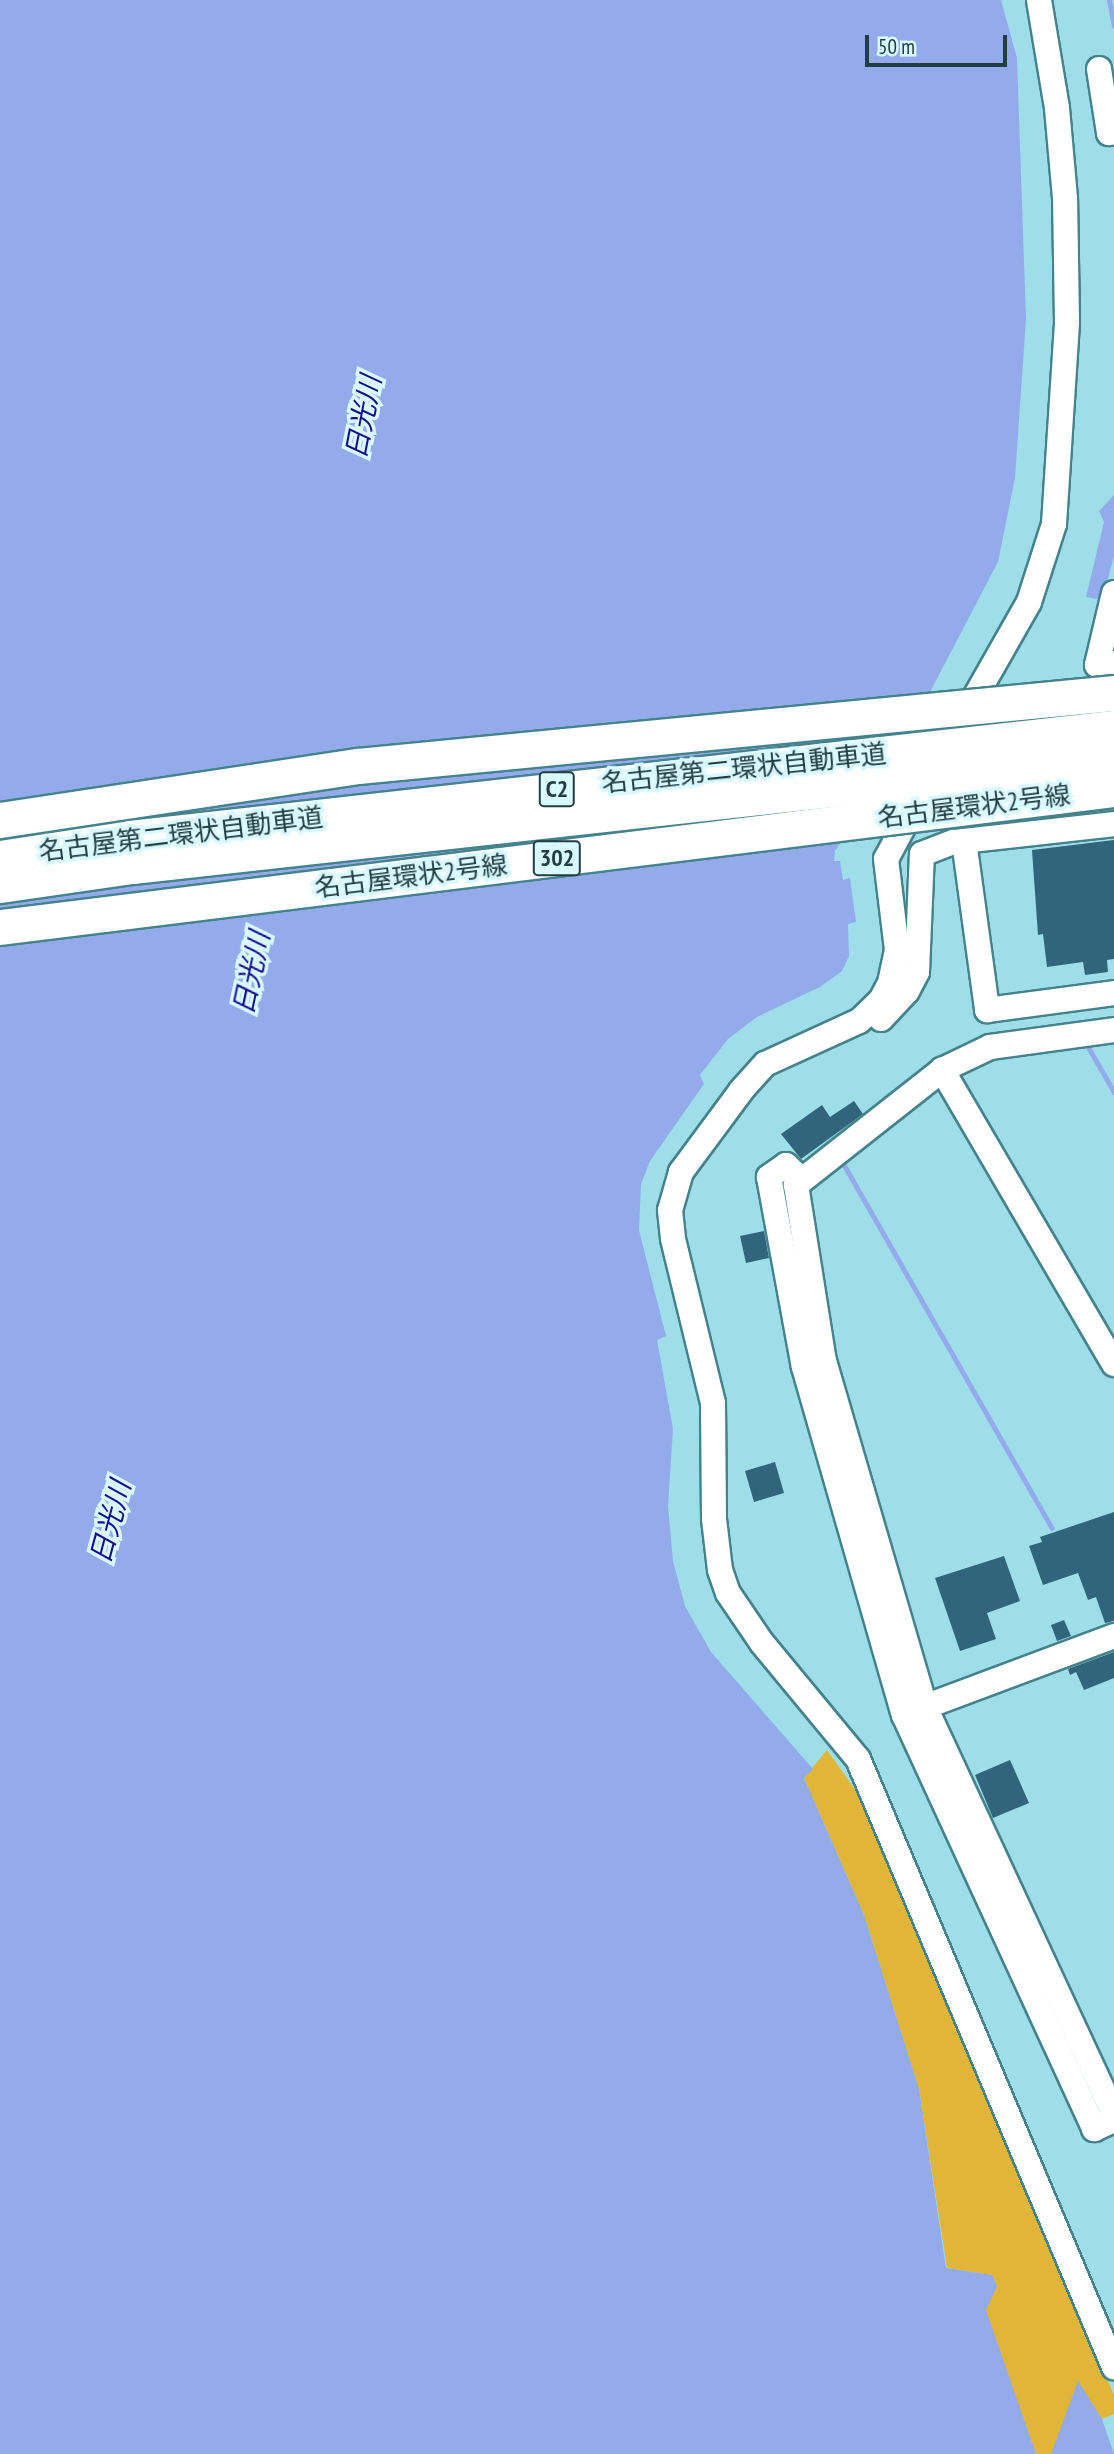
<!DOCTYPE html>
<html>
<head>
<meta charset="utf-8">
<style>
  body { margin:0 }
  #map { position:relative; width:1114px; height:2454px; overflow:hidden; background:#9edee9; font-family:"PT Sans Narrow","Noto Sans JP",sans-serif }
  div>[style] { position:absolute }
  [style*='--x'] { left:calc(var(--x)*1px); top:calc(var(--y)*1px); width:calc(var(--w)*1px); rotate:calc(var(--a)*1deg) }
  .green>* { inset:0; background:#e1b537 }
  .water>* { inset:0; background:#94abeb }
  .stream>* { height:5px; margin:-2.5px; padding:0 2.5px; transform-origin:2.5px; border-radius:2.5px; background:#94abeb }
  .building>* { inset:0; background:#31657b }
  .roads { filter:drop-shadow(2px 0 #44838c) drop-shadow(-2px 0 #44838c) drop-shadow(0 2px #44838c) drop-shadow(0 -2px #44838c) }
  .minor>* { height:24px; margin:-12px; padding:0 12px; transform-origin:12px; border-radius:12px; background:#fff }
  .bridges { filter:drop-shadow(2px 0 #44838c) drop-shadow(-2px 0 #44838c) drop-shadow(0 2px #44838c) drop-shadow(0 -2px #44838c) }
  .highway-bridge>* { height:35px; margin:-17.5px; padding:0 17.5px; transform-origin:17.5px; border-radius:17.5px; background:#fff }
  span { translate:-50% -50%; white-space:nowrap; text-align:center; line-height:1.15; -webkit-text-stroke:7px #daf9fe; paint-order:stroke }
  .shield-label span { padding:2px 5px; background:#daf9fe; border:2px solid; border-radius:5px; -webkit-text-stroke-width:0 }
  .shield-label { font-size:24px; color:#233e42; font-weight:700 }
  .street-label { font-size:26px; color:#233e42 }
  .water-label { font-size:28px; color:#12108f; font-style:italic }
  .scale { position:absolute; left:865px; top:35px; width:142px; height:32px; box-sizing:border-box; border:4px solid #233e42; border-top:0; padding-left:9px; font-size:21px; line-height:24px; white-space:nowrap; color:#233e42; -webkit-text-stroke:5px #daf9fe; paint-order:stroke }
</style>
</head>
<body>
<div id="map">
  <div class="green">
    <div style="clip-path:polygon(827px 1750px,856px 1791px,1114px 2395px,1114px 2414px,1102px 2419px,1078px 2382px,1052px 2454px,1036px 2454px,985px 2310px,997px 2286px,992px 2275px,947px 2268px,919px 2089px,864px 1915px,804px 1778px)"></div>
  </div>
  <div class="water">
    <div style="clip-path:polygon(0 0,1001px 0,1017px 58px,1026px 319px,1015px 478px,998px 562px,894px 761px,835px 851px,834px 861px,840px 861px,843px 880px,850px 878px,856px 922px,848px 924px,849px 956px,842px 971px,820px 987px,757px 1017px,728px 1039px,700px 1075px,704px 1084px,650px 1161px,641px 1184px,639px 1230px,666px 1336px,657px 1340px,673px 1429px,668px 1506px,673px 1561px,685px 1606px,711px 1652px,813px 1769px,804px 1778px,864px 1915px,919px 2089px,946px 2268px,992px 2275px,997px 2286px,986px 2310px,1036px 2454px,0 2454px)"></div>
    <div style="clip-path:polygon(1114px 495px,1114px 556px,1105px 590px,1101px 589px,1102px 600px,1086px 597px,1104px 522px,1099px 511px)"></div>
    <div style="clip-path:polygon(1078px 2381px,1102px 2419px,1114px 2454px,1051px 2454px)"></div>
  </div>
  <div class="stream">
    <div style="--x:1109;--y:0;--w:26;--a:79"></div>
    <div style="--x:1085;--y:1042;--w:58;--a:59.9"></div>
    <div style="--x:841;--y:1160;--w:424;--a:60.2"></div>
  </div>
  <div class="building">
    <div style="clip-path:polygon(1114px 840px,1114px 959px,1107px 960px,1108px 972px,1085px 975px,1083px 962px,1047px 967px,1043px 934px,1038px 935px,1032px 850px)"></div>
    <div style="clip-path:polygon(854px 1101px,863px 1114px,801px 1159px,781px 1134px,822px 1105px,830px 1117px)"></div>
    <div style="clip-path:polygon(764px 1231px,769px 1258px,746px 1263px,740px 1236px)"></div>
    <div style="clip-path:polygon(775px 1462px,784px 1493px,754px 1502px,745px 1471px)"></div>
    <div style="clip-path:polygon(1114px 1512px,1114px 1621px,1105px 1623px,1096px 1597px,1088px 1600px,1078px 1573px,1043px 1585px,1029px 1546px,1042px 1542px,1040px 1537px)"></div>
    <div style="clip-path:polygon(1004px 1556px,1020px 1601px,987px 1613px,996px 1639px,960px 1651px,935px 1578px)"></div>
    <div style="clip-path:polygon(1064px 1620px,1071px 1636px,1057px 1641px,1051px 1625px)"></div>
    <div style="clip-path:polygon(1114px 1652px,1114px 1678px,1084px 1690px,1076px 1672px,1070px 1675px,1068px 1669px)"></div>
    <div style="clip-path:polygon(1010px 1760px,1029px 1803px,993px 1818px,975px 1775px)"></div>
  </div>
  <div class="roads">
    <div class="minor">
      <div style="--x:1099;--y:69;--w:65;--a:81.1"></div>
      <div style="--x:1109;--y:133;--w:5;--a:-11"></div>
      <div style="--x:1114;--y:593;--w:74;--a:103.3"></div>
      <div style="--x:1097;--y:665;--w:17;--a:-7"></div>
      <div style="--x:941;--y:757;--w:178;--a:-60.4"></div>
      <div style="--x:1029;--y:602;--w:82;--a:-72.2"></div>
      <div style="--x:1054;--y:524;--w:202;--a:-86.3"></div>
      <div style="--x:1067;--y:322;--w:124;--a:-90.9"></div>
      <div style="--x:1065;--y:198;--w:90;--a:-95.1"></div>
      <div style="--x:1057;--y:108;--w:109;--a:-99.5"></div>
      <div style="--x:915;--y:805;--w:61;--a:118.2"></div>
      <div style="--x:886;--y:859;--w:92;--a:83.1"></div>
      <div style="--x:897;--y:950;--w:34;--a:102"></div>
      <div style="--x:890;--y:983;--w:19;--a:118"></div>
      <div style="--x:881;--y:1000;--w:30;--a:136"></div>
      <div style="--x:859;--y:1021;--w:103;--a:155.4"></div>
      <div style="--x:765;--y:1064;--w:36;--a:132"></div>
      <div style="--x:741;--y:1091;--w:101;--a:126.5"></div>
      <div style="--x:681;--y:1172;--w:40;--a:106"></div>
      <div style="--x:670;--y:1210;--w:29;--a:84"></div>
      <div style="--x:673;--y:1239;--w:169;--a:76.3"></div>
      <div style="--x:713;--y:1403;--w:116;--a:89.5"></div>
      <div style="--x:714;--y:1519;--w:51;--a:83.3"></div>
      <div style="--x:720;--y:1570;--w:24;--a:71"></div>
      <div style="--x:728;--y:1593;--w:60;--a:55.8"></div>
      <div style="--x:762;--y:1643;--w:151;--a:50.4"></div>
      <div style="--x:858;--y:1759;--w:660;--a:67.17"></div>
      <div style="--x:964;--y:841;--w:171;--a:82.2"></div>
      <div style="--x:987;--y:1010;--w:128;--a:-7.6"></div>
      <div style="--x:881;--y:1019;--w:38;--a:-47"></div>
      <div style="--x:907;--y:991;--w:21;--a:-62"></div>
      <div style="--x:917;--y:972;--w:118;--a:-87.6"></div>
      <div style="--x:922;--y:854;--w:34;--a:-21"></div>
      <div style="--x:954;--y:842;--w:161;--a:-6.4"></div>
      <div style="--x:942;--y:1070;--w:53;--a:-25.6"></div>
      <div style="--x:990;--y:1047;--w:125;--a:-7.8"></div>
      <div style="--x:802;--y:1180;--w:22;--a:-137"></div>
      <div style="--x:786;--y:1165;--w:21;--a:145"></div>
      <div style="--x:769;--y:1177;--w:193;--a:79.6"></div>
      <div style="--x:804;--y:1367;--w:362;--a:74"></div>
      <div style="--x:904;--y:1715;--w:456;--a:65.3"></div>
      <div style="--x:1094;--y:2129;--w:22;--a:-24"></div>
      <div style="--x:1114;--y:1364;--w:341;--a:-120.3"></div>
      <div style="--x:942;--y:1070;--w:186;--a:141.8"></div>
      <div style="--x:796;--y:1185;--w:178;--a:81"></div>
      <div style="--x:824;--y:1361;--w:360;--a:73.7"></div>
      <div style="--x:925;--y:1707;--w:449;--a:65.1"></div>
      <div style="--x:911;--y:1712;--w:217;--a:-20.5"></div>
    </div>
  </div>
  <div class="bridges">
    <div class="highway-bridge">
      <div style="--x:0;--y:820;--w:362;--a:-8.6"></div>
      <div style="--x:358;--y:766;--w:760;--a:-5.52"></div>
      <div style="--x:0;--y:858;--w:132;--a:-8.7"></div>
      <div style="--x:130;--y:838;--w:990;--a:-6.38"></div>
      <div style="--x:0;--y:885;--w:133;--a:-8.2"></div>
      <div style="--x:132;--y:866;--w:988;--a:-6.28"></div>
      <div style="--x:0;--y:927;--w:1123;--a:-7.06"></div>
    </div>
  </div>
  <div class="shield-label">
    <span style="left:557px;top:789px">C2</span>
    <span style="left:557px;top:858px">302</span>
  </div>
  <div class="street-label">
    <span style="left:744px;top:768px;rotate:-6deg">名古屋第二環状自動車道</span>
    <span style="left:974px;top:806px;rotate:-7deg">名古屋環状2号線</span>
    <span style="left:181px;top:834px;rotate:-7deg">名古屋第二環状自動車道</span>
    <span style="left:411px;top:876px;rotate:-7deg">名古屋環状2号線</span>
  </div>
  <div class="water-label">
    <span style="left:363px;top:417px;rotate:-79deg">日光川</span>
    <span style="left:251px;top:973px;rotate:-78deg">日光川</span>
    <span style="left:110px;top:1522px;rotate:-75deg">日光川</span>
  </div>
  <div class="scale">50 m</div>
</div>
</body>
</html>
